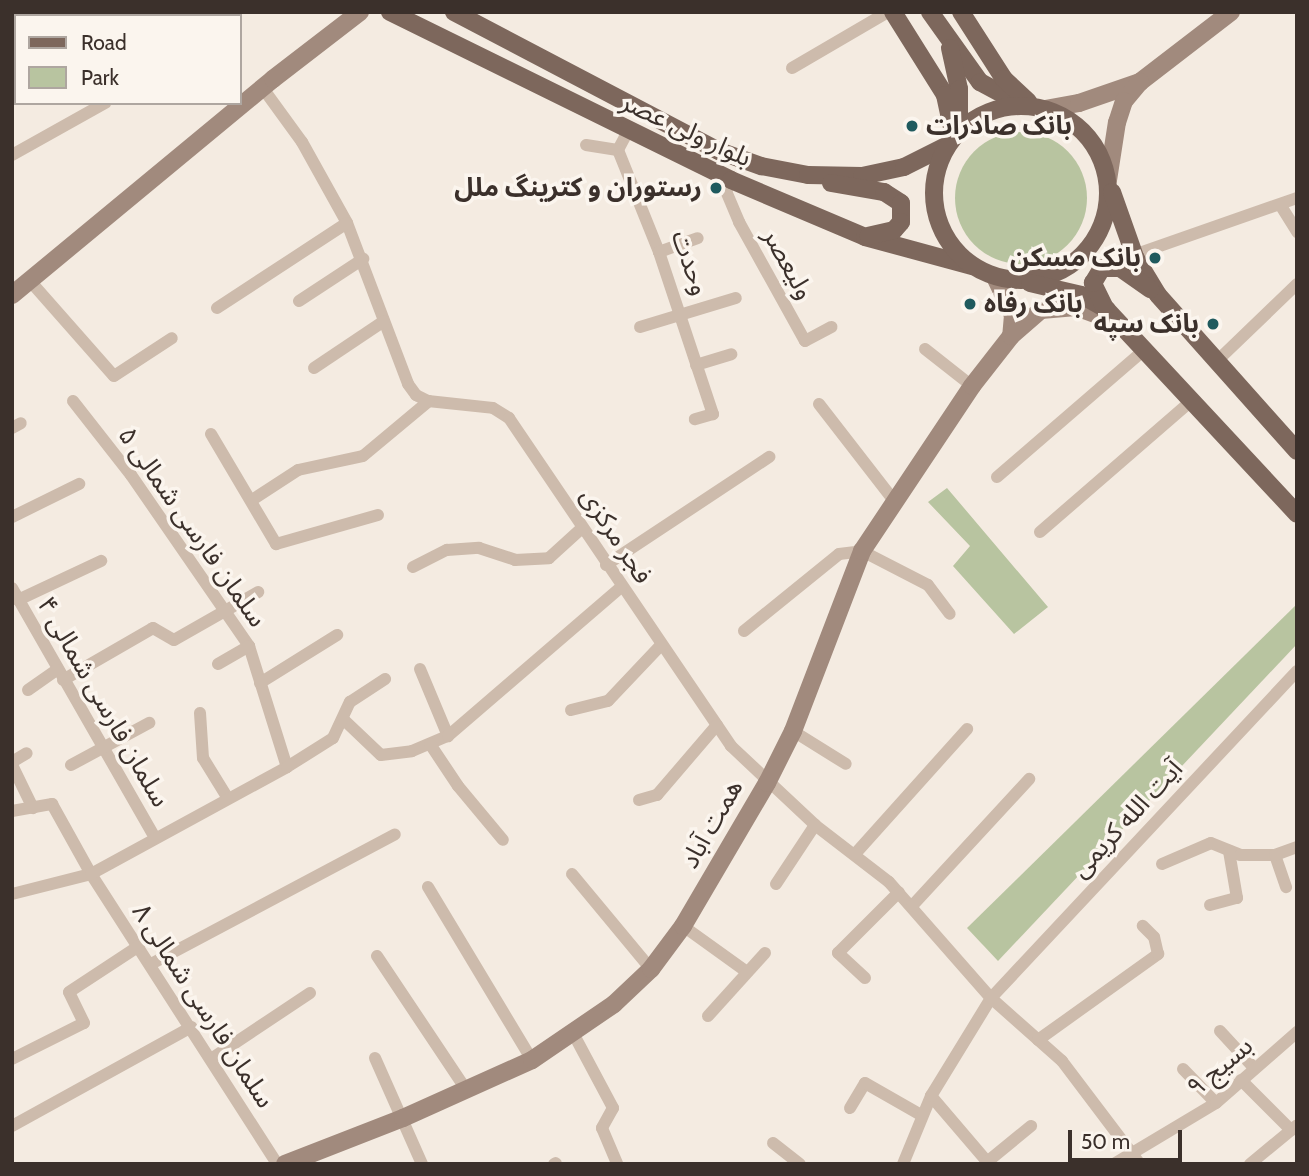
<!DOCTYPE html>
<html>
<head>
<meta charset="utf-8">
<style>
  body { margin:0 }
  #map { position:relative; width:1309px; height:1176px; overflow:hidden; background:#f4ebe1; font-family:Cabin,"Noto Sans Arabic",sans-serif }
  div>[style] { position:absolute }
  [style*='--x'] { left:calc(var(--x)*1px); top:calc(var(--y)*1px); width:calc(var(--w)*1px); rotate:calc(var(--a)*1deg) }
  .green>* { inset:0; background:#b8c4a0 }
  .round { border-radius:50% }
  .minor>* { height:12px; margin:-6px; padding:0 6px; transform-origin:6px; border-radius:6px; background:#cdbbac }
  .secondary>* { height:18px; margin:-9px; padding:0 9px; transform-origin:9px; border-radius:9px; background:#a18a7d }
  .primary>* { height:18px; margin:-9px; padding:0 9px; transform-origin:9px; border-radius:9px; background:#7d675c }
  .primary>.ring { margin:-9px; padding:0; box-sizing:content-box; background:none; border:18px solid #7d675c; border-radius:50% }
  .dots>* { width:19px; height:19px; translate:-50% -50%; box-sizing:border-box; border:4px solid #fbf5ee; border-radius:50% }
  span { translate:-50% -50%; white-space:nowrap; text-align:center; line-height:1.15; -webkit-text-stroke:7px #fbf5ee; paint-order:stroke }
  .poi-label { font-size:26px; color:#3b302b; font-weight:700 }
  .left { translate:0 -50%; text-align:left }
  .right { translate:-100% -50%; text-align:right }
  .street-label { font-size:26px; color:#3b302b }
  .frame { position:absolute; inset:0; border:14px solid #3b302b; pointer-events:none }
  .legend { position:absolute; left:14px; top:14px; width:228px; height:91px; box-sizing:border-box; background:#fbf5ee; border:2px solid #aea6a0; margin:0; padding:9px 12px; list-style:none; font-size:21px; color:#3b302b }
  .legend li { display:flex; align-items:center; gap:14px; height:35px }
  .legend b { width:35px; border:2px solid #aea6a0 }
  .scale { position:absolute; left:1068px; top:1130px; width:114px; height:32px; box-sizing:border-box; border:4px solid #3b302b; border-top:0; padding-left:9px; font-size:21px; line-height:24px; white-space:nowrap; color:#3b302b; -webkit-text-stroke:5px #fbf5ee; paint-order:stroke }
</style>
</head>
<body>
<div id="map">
  <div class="green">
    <div class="round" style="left:955px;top:132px;width:132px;height:132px"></div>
    <div style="clip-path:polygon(947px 488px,1048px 607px,1014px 634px,953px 566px,970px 546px,928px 502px)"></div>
    <div style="clip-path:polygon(1297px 604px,1297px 644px,998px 961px,967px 928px)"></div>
  </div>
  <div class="minor">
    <div style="--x:28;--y:16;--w:8;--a:-30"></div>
    <div style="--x:12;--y:24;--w:4;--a:-14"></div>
    <div style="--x:792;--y:68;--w:111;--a:-30.3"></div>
    <div style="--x:262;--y:87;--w:68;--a:54"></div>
    <div style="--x:302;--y:142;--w:93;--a:60.9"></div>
    <div style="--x:347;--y:223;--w:172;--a:69.2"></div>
    <div style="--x:408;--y:384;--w:14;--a:54"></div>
    <div style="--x:416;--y:395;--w:13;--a:27"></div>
    <div style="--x:428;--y:401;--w:65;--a:6.1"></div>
    <div style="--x:493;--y:408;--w:19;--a:32"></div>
    <div style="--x:509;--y:418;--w:396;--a:55.9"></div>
    <div style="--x:731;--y:746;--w:115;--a:43.2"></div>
    <div style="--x:815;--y:825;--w:93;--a:37.6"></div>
    <div style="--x:889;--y:882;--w:154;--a:48.7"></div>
    <div style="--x:991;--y:998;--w:95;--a:41.6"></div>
    <div style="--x:1062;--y:1061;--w:129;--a:52.9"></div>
    <div style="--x:627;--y:133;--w:19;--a:118"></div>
    <div style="--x:618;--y:150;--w:110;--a:68.1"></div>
    <div style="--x:659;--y:252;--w:171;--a:71.6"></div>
    <div style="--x:713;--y:414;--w:19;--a:164"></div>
    <div style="--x:586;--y:145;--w:32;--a:9"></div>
    <div style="--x:12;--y:155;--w:107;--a:-29.2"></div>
    <div style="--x:731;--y:180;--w:12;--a:114"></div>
    <div style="--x:726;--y:191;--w:34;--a:67"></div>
    <div style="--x:739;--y:222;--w:136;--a:61"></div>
    <div style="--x:805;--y:341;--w:30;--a:-28"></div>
    <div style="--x:1281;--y:206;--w:31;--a:58"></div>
    <div style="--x:659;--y:252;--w:41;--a:-19.7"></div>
    <div style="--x:1134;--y:255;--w:173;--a:-19.3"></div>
    <div style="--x:31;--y:282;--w:125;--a:48.6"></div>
    <div style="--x:114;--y:376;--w:69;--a:-33.2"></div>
    <div style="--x:299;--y:301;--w:77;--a:-33.3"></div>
    <div style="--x:217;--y:308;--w:155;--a:-33.2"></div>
    <div style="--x:640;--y:327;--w:100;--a:-16.8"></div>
    <div style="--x:925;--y:349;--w:60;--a:38.2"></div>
    <div style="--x:1217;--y:361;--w:111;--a:-43.9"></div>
    <div style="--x:696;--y:365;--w:37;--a:-17"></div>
    <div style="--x:314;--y:368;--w:84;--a:-33.9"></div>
    <div style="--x:73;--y:401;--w:94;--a:51.9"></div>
    <div style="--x:131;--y:475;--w:208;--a:55.4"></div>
    <div style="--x:249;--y:646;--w:127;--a:72.6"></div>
    <div style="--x:819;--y:404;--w:124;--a:52.2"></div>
    <div style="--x:12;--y:428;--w:10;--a:-29"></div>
    <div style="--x:211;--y:434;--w:128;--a:59.4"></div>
    <div style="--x:276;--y:544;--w:106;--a:-15.9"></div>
    <div style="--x:997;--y:477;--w:194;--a:-40.8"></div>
    <div style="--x:252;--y:500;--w:55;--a:-33.1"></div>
    <div style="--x:298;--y:470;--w:66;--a:-12.2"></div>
    <div style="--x:363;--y:456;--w:86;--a:-39.8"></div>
    <div style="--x:12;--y:517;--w:75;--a:-26.2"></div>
    <div style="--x:1040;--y:532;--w:200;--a:-40.9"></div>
    <div style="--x:606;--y:565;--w:196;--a:-33.5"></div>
    <div style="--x:413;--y:567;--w:38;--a:-27"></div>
    <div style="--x:447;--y:550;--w:32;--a:-4"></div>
    <div style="--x:479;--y:548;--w:38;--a:18"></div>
    <div style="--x:515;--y:560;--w:34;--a:-3"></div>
    <div style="--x:549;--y:558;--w:45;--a:-42.3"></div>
    <div style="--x:12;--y:588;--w:288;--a:60.2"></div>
    <div style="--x:18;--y:600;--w:92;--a:-25.2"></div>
    <div style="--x:744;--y:631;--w:122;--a:-39"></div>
    <div style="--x:839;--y:554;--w:23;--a:-7"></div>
    <div style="--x:862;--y:551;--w:74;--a:27.3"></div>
    <div style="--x:928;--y:585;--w:36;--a:53"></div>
    <div style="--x:218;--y:664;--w:36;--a:-30"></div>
    <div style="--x:420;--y:669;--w:73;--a:67.3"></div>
    <div style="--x:63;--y:680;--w:104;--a:-30"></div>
    <div style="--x:153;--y:628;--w:24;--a:30"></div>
    <div style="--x:174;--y:640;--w:97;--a:-29.7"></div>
    <div style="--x:260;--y:683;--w:91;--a:-31.9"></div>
    <div style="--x:28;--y:690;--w:35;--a:-35"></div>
    <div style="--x:571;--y:710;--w:38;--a:-14"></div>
    <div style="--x:608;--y:701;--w:77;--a:-46.6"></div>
    <div style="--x:200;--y:713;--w:45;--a:86.2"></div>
    <div style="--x:203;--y:758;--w:46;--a:58.4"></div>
    <div style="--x:343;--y:719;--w:52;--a:43.5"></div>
    <div style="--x:381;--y:755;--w:31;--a:-7"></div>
    <div style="--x:412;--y:751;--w:39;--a:-23"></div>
    <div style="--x:448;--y:736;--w:228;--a:-40.7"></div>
    <div style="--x:793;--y:731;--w:62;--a:31.9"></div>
    <div style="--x:430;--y:744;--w:50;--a:56.3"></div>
    <div style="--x:458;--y:786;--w:70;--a:50.2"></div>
    <div style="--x:12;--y:762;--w:17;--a:-31"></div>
    <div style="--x:12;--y:765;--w:48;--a:64"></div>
    <div style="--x:71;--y:765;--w:89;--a:-28.3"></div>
    <div style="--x:639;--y:800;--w:19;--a:-16"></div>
    <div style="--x:657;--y:795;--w:92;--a:-49.4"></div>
    <div style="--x:12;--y:811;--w:41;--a:-9.9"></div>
    <div style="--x:52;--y:804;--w:80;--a:60.9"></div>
    <div style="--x:91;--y:874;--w:345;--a:57.3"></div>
    <div style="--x:855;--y:854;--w:168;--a:-48.1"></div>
    <div style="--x:1275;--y:855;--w:34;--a:71"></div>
    <div style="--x:1162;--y:864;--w:53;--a:-23.2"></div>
    <div style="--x:1211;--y:843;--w:31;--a:22"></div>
    <div style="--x:1240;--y:855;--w:35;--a:0"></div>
    <div style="--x:1275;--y:855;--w:23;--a:-20"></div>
    <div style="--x:572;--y:874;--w:124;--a:50.3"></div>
    <div style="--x:776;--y:884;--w:71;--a:-56.5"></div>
    <div style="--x:428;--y:887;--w:202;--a:59"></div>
    <div style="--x:12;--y:894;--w:81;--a:-14.2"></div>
    <div style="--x:91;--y:874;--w:223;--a:-28.6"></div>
    <div style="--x:287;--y:767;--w:54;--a:-32.2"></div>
    <div style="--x:333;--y:738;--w:40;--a:-65"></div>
    <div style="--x:350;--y:702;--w:42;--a:-33.3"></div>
    <div style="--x:1210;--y:905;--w:28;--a:-15"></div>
    <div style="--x:1237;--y:898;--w:48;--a:-99.7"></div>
    <div style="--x:912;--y:906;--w:173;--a:-47.3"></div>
    <div style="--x:683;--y:926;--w:79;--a:35.7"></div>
    <div style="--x:377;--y:956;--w:162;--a:56.3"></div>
    <div style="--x:151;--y:964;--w:276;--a:-28"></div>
    <div style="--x:865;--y:978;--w:37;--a:-137"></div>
    <div style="--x:838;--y:953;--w:86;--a:-45"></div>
    <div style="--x:708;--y:1016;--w:85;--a:-47.9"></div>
    <div style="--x:1220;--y:1031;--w:50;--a:47.4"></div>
    <div style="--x:573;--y:1033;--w:85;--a:61.9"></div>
    <div style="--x:613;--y:1108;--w:23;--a:119"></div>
    <div style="--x:602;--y:1128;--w:39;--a:67"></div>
    <div style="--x:1038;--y:1040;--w:148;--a:-35.6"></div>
    <div style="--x:1158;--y:954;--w:17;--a:-103"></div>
    <div style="--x:1154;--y:937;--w:16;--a:-135"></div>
    <div style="--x:375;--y:1058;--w:116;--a:66.1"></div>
    <div style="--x:12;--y:1059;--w:80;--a:-26.6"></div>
    <div style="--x:84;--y:1023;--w:34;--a:-116"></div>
    <div style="--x:69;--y:992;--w:84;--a:-33.3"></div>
    <div style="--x:211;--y:1059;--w:119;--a:-33.7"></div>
    <div style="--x:1183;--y:1069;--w:47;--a:45.9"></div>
    <div style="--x:1241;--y:1080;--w:71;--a:45"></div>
    <div style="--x:931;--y:1096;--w:89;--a:49.5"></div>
    <div style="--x:850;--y:1108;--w:29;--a:-59"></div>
    <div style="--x:865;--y:1083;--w:64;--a:29.7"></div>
    <div style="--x:12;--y:1126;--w:205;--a:-28.9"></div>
    <div style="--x:773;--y:1143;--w:34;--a:38"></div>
    <div style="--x:987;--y:1162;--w:57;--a:-39.3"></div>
    <div style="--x:554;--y:1164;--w:2;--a:-27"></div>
    <div style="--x:903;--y:1164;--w:74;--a:-67.6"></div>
    <div style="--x:931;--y:1096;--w:115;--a:-58.5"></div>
    <div style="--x:991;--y:998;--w:448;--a:-46.9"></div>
    <div style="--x:1114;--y:1164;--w:119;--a:-30.9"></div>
    <div style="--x:1216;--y:1103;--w:108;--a:-41.2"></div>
    <div style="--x:1250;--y:1164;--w:60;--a:-39.6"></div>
  </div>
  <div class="secondary">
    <div style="--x:1140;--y:82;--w:115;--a:-37.6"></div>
    <div style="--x:1045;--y:109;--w:35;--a:-10"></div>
    <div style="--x:1079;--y:103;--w:65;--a:-19"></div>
    <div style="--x:1140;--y:82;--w:25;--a:130"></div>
    <div style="--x:1124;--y:101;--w:22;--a:108"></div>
    <div style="--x:1117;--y:122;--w:59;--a:98.8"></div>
    <div style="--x:995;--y:277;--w:42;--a:64.7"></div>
    <div style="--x:1013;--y:315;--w:21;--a:95"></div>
    <div style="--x:12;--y:295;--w:339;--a:-39.6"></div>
    <div style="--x:273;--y:79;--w:110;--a:-37.6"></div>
    <div style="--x:285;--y:1164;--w:127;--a:-21.3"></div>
    <div style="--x:403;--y:1118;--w:141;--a:-24.2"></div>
    <div style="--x:532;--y:1060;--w:99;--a:-34.3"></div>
    <div style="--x:614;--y:1004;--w:51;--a:-43.4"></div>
    <div style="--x:651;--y:969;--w:54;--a:-53.3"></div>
    <div style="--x:683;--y:926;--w:166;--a:-59.6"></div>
    <div style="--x:767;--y:783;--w:58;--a:-63.4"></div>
    <div style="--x:793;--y:731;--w:193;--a:-69"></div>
    <div style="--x:862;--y:551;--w:198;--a:-56.3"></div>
    <div style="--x:972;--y:386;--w:63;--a:-52"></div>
    <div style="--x:1011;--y:336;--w:40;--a:-41"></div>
    <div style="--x:1041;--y:310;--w:35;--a:-5"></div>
    <div style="--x:1076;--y:307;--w:40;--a:20.2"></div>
  </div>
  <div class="primary">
    <div style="--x:390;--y:12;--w:380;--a:26.2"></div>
    <div style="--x:731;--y:180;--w:146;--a:23"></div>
    <div style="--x:865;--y:237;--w:111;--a:15.2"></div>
    <div style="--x:454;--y:12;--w:299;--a:27.7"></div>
    <div style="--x:719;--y:151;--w:45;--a:19.7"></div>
    <div style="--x:761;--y:166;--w:48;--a:10.8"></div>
    <div style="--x:808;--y:175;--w:54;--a:1.1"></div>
    <div style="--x:862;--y:176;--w:43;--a:-12.1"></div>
    <div style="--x:904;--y:167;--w:49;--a:-26.6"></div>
    <div style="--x:893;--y:12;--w:98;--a:57.9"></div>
    <div style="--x:945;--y:95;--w:43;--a:77.9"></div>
    <div style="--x:930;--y:12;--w:86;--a:54.5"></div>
    <div style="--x:980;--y:82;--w:47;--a:28.2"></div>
    <div style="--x:961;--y:12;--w:80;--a:57.3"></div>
    <div style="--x:1004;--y:79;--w:33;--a:43"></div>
    <div style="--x:950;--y:48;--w:42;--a:77.6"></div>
    <div style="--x:959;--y:89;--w:31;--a:90"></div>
    <div class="ring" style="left:934px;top:106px;width:156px;height:156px"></div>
    <div style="--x:831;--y:183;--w:54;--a:9.6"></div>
    <div style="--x:884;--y:192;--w:20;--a:33"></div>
    <div style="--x:901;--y:203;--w:19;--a:90"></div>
    <div style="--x:901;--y:222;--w:11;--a:131"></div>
    <div style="--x:894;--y:230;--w:26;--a:167"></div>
    <div style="--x:1112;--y:192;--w:69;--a:70.5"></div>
    <div style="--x:1135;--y:257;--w:44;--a:58.8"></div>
    <div style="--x:1158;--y:295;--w:209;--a:48.3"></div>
    <div style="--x:1030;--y:283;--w:52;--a:13.2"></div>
    <div style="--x:1081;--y:295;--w:29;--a:29"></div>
    <div style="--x:1106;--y:309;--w:280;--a:47"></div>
    <div style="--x:1105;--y:308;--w:28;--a:-116"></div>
    <div style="--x:1093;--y:283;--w:17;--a:-59"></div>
    <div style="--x:1102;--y:268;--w:18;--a:0"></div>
    <div style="--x:1120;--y:268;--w:37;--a:35"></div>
  </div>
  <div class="dots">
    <div style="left:912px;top:126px;background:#1f5a5e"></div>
    <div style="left:716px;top:188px;background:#1f5a5e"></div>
    <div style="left:1155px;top:258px;background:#1f5a5e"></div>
    <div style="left:970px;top:304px;background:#1f5a5e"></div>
    <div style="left:1213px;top:324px;background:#1f5a5e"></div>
  </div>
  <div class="poi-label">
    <span class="left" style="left:926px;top:126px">بانک صادرات</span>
    <span class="right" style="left:702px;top:188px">رستوران و کترینگ ملل</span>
    <span class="right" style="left:1141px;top:258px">بانک مسکن</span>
    <span class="left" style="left:984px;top:304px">بانک رفاه</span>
    <span class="right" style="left:1199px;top:324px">بانک سپه</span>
  </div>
  <div class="street-label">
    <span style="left:686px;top:130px;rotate:25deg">بلوار ولی عصر</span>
    <span style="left:690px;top:263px;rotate:71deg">وحدت</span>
    <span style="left:788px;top:264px;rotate:61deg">ولیعصر</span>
    <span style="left:192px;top:527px;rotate:55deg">سلمان فارسی شمالی ۵</span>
    <span style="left:616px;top:536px;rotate:57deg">فجر مرکزی</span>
    <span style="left:103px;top:702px;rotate:60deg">سلمان فارسی شمالی ۴</span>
    <span style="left:1127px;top:819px;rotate:-47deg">آیت الله کریمی</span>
    <span style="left:712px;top:824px;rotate:-60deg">همت آباد</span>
    <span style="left:203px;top:1006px;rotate:57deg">سلمان فارسی شمالی ۸</span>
    <span style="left:1220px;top:1067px;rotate:-40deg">بسیج ۹</span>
  </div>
  <div class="frame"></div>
  <ul class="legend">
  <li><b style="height:9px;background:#7d675c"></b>Road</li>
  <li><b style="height:19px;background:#b8c4a0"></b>Park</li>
  </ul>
  <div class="scale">50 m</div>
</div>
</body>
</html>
